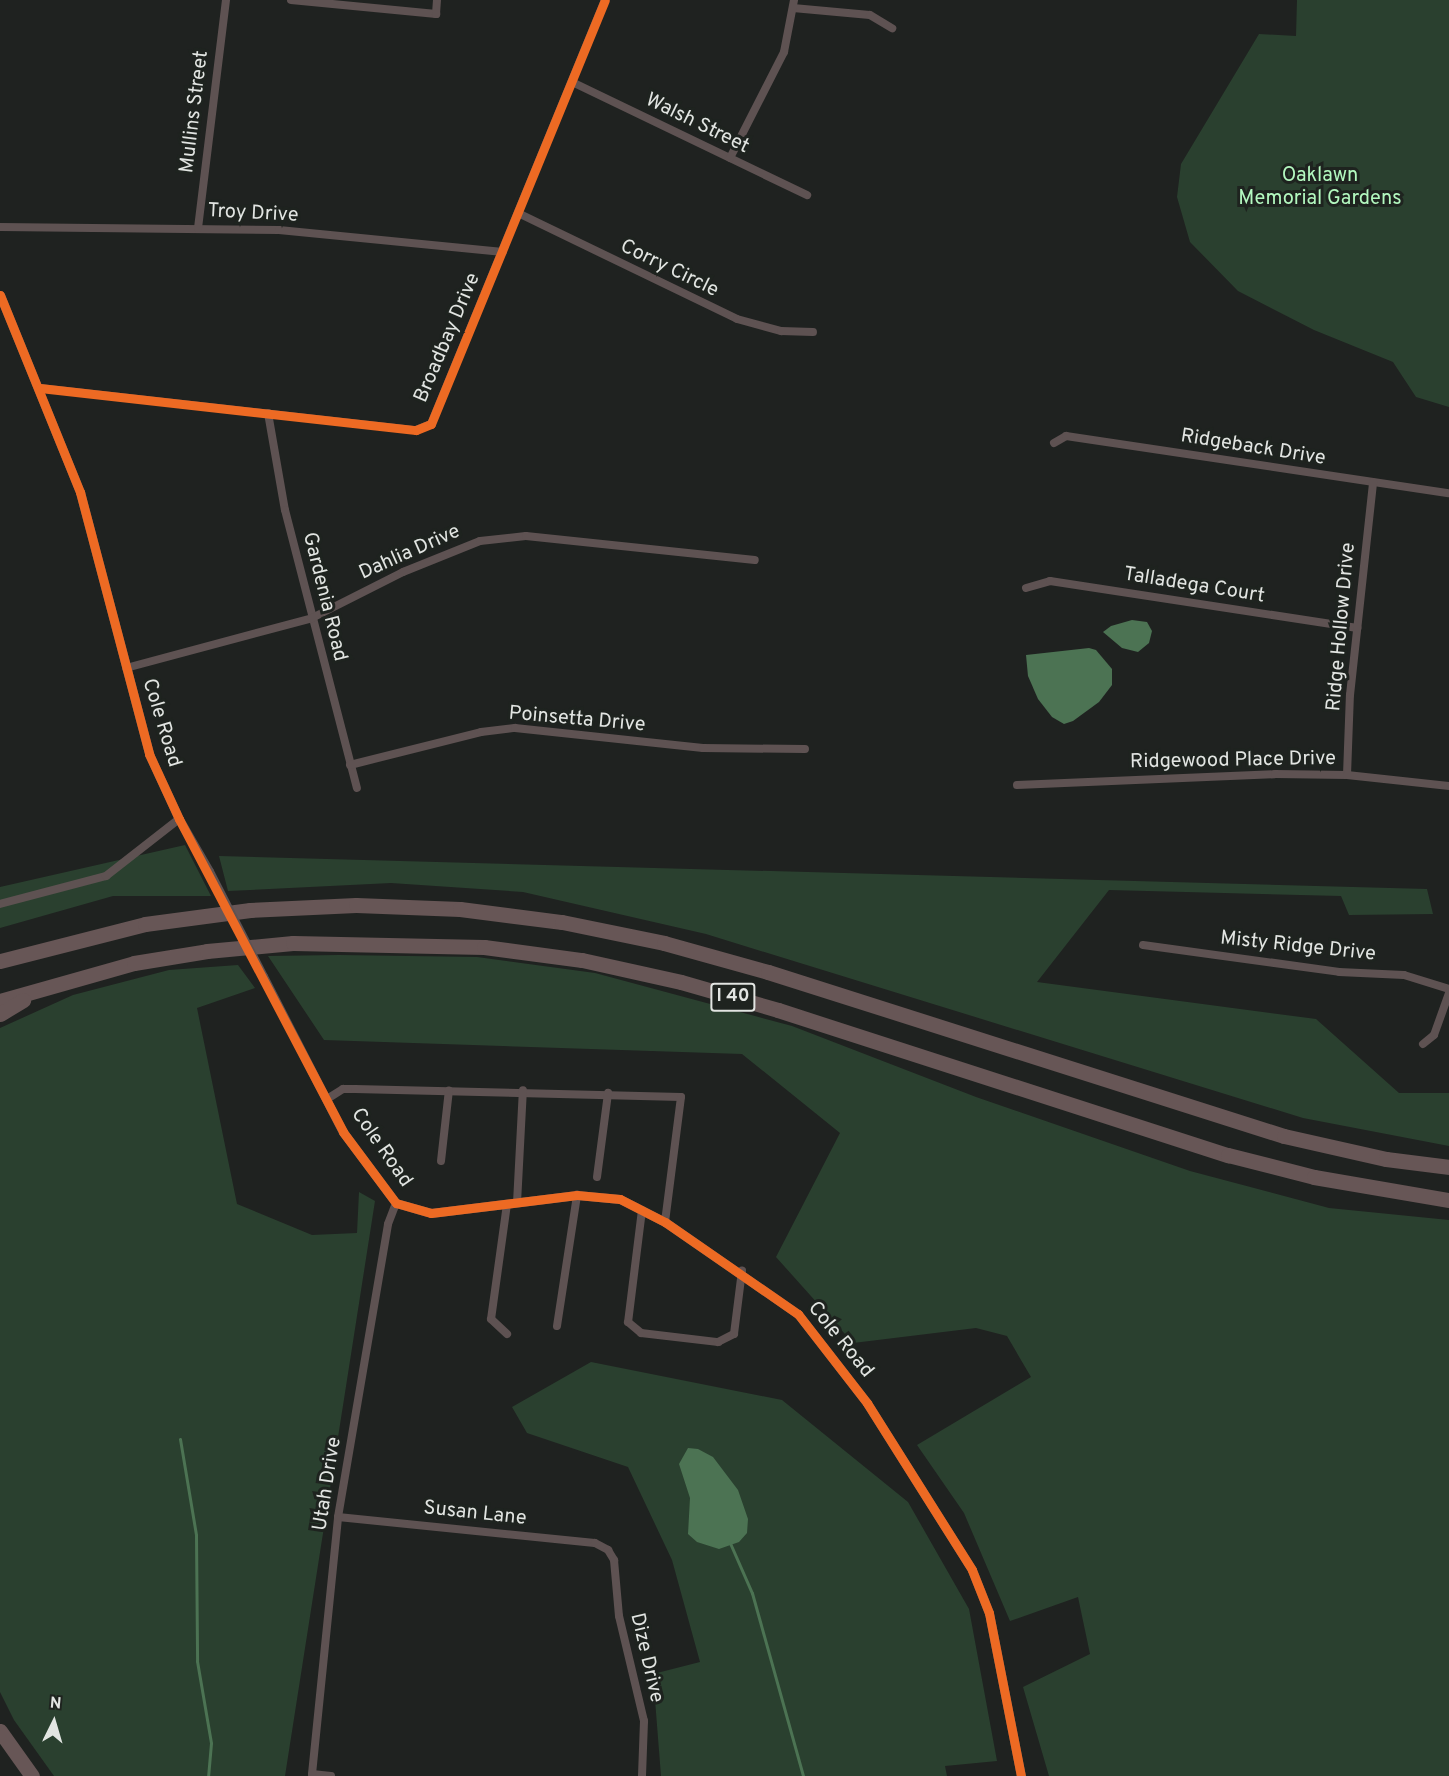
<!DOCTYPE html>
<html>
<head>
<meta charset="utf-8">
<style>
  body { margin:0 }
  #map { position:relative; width:1449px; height:1776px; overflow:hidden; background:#1f2220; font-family:Overpass,sans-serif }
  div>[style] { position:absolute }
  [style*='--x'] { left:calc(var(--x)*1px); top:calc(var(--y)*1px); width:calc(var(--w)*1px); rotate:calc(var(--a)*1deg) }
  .green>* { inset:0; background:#2a402f }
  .water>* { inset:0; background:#4c7353 }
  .stream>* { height:3px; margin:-1.5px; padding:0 1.5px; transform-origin:1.5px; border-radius:1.5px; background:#4c7353 }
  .minor>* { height:8px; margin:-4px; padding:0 4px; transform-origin:4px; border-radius:4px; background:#5e5252 }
  .tertiary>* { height:9px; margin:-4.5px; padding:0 4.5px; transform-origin:4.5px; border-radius:4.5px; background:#5e5252 }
  .motorway>* { height:15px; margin:-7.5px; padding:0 7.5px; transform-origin:7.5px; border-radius:7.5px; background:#675656 }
  .tertiary-bridge>* { height:9px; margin:-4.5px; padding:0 4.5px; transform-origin:4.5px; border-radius:4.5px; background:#5e5252 }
  .cycleway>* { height:9px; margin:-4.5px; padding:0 4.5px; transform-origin:4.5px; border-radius:4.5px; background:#ed6a23 }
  span { translate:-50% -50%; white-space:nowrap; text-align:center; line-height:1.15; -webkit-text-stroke:6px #1e231f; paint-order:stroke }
  .shield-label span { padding:2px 4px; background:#1e231f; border:2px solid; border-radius:4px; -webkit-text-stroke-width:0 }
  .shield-label { font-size:18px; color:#e2e5e2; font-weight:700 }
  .street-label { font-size:20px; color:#e2e5e2 }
  .park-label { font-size:20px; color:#b3f8bf }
  .north { position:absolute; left:24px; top:1692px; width:60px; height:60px; -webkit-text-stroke:4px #1e231f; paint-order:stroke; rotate:5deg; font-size:16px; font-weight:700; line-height:24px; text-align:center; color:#e2e5e2 }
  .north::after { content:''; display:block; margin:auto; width:21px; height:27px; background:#e2e5e2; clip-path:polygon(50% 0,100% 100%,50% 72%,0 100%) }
</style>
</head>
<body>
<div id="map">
  <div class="green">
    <div style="clip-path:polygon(1297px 0,1449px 0,1449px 407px,1416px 397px,1393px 362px,1314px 330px,1238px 291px,1190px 242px,1177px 197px,1181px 164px,1259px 34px,1296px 36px)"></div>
    <div style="clip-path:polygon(185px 845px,211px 896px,113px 896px,0 928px,0 887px)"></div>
    <div style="clip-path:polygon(219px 856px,1427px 889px,1433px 914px,1349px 915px,1341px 896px,1109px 890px,1037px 982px,1316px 1019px,1399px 1093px,1449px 1093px,1449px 1146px,1303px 1118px,706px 934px,523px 892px,391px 883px,228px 891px)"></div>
    <div style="clip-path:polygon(339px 955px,477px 957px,595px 973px,792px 1026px,976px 1097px,1190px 1171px,1329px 1208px,1449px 1220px,1449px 1776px,1049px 1776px,1023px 1687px,1090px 1654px,1078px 1597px,1010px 1621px,964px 1513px,917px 1445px,1031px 1377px,1007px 1336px,976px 1328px,853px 1343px,776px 1257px,840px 1133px,742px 1054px,324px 1040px,268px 956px)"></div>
    <div style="clip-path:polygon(238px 965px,255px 988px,197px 1008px,237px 1204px,312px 1235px,357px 1233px,359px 1192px,375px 1201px,285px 1776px,54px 1776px,14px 1720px,0 1692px,0 1028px,73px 995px,169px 970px)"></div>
    <div style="clip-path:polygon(591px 1362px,782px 1400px,908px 1502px,969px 1609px,997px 1761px,945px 1766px,947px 1776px,661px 1776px,653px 1674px,700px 1662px,672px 1560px,628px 1467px,527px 1433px,512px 1407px)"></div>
  </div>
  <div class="water">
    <div style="clip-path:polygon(1132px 620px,1147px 622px,1152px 631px,1149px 643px,1138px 652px,1122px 648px,1103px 632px,1111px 626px)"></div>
    <div style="clip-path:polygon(1089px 648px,1096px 650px,1112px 669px,1112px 685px,1099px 702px,1073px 721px,1064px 724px,1052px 717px,1038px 699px,1028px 676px,1026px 655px)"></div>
    <div style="clip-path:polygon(688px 1448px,698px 1449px,713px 1457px,738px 1490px,748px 1519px,747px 1533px,739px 1542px,719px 1549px,697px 1542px,688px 1534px,690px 1498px,679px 1464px)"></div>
  </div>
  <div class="stream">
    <div style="--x:180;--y:1439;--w:97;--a:80.5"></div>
    <div style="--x:196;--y:1535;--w:126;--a:89.5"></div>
    <div style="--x:197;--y:1661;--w:83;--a:80.3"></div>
    <div style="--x:211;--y:1743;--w:33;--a:95"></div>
    <div style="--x:730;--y:1543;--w:55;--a:66.3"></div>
    <div style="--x:752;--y:1593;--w:190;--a:74.4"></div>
  </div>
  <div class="minor">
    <div style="--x:291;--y:0;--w:146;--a:5.5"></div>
    <div style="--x:436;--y:14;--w:14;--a:-86"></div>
    <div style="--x:793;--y:8;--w:77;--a:5.2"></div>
    <div style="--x:870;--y:15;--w:26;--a:31"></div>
    <div style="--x:572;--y:82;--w:261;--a:25.7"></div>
    <div style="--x:730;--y:158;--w:119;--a:-63"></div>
    <div style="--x:784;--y:52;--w:53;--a:-79.1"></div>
    <div style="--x:518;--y:213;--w:243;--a:25.8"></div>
    <div style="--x:737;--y:319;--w:46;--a:15.3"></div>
    <div style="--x:781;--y:331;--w:32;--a:2"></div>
    <div style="--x:0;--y:227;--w:279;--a:0.6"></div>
    <div style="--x:279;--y:230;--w:225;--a:5.6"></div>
    <div style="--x:198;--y:228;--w:230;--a:-83"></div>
    <div style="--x:40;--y:388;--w:378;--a:6.4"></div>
    <div style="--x:416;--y:430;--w:16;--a:-22"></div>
    <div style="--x:431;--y:424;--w:458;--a:-67.7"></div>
    <div style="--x:268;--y:413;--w:98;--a:80.1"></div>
    <div style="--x:285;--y:510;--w:287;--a:75.5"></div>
    <div style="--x:1054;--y:443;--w:14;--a:-30"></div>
    <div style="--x:1066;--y:436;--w:387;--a:8.5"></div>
    <div style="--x:1026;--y:588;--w:25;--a:-16"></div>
    <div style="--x:1050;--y:581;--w:311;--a:8.7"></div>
    <div style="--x:126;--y:668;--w:193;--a:-15"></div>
    <div style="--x:312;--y:618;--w:102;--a:-26.8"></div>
    <div style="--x:403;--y:572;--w:83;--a:-21.9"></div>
    <div style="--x:480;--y:541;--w:46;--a:-6.2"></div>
    <div style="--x:526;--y:536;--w:230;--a:6"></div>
    <div style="--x:350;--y:765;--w:135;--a:-14.1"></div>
    <div style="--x:481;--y:732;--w:34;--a:-7"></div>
    <div style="--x:515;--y:728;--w:189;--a:6.1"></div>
    <div style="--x:703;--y:748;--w:102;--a:0.6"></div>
    <div style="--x:1347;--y:775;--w:80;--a:-87.9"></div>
    <div style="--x:1350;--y:695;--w:214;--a:-83.8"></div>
    <div style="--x:1017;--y:785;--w:258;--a:-2.4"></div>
    <div style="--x:1275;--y:774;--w:72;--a:0.8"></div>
    <div style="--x:1347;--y:775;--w:103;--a:6.2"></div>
    <div style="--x:0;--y:904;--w:110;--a:-14.8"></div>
    <div style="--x:106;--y:876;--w:93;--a:-38"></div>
    <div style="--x:1143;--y:945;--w:198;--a:7.8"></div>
    <div style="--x:1339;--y:972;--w:65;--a:2.6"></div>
    <div style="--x:1404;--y:975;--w:47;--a:17.3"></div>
    <div style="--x:1423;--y:1044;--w:14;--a:-39"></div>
    <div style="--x:1434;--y:1035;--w:45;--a:-70.3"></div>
    <div style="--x:327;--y:1099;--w:19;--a:-32"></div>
    <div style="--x:343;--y:1089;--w:12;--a:0"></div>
    <div style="--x:355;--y:1089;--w:326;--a:1.4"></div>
    <div style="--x:681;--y:1097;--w:126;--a:97.3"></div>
    <div style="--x:441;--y:1161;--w:71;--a:-83.6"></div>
    <div style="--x:597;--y:1177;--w:85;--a:-82.5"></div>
    <div style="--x:517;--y:1203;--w:113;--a:-87"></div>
    <div style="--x:507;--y:1204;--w:116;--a:97.9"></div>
    <div style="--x:491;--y:1319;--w:22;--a:43"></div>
    <div style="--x:642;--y:1210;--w:113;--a:97.1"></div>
    <div style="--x:628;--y:1322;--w:17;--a:40"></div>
    <div style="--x:641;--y:1333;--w:78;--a:6.7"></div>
    <div style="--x:718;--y:1342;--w:18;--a:-27"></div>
    <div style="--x:734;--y:1334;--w:64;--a:-82.8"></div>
    <div style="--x:557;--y:1326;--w:133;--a:-81.3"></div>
    <div style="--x:338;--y:1517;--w:258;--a:5.8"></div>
    <div style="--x:595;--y:1543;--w:15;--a:28"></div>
    <div style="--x:608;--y:1550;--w:12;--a:59"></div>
    <div style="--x:614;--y:1560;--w:56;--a:84.9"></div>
    <div style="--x:619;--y:1616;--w:108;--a:76.6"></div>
    <div style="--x:644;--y:1721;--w:55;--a:92.1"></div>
    <div style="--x:331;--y:1776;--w:19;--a:-174"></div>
    <div style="--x:312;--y:1774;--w:258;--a:-84.2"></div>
    <div style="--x:338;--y:1517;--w:297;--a:-80.3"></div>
    <div style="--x:388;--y:1224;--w:22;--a:-69"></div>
  </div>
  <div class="tertiary">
    <div style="--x:0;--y:295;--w:213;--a:67.9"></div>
    <div style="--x:80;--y:492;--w:271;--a:75.2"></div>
    <div style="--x:149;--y:754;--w:72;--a:65.2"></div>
    <div style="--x:179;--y:819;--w:60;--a:60"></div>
    <div style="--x:263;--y:976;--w:175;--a:62.9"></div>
    <div style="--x:343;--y:1132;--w:89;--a:53.3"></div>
    <div style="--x:396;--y:1203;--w:36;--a:16"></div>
    <div style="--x:431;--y:1213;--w:147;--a:-7"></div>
    <div style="--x:577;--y:1195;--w:43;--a:5.3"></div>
    <div style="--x:620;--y:1199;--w:51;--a:27.1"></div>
    <div style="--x:665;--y:1222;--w:162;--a:34.7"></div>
    <div style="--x:798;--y:1314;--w:113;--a:52.2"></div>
    <div style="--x:867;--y:1403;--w:197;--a:57.8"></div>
    <div style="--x:972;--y:1570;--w:46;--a:68.4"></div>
    <div style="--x:989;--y:1613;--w:166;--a:78.9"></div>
  </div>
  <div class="motorway">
    <div style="--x:0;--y:961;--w:150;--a:-14.3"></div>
    <div style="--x:145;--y:924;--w:106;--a:-7.6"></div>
    <div style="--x:250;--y:910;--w:106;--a:-2.7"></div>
    <div style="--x:356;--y:905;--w:104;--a:2.2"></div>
    <div style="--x:460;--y:909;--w:103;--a:7.3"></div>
    <div style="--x:562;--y:922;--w:104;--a:11.6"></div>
    <div style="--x:664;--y:943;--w:108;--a:15.6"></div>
    <div style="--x:768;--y:972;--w:541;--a:17.63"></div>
    <div style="--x:1284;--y:1136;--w:105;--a:12.7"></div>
    <div style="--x:1386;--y:1159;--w:64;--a:7.2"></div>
    <div style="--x:0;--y:1001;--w:139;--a:-15.8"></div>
    <div style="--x:134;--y:963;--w:74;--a:-9.3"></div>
    <div style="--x:207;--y:951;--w:86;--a:-5.3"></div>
    <div style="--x:293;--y:943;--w:191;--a:1.2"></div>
    <div style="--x:484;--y:947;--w:99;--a:7.6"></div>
    <div style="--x:582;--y:960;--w:101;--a:12.5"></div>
    <div style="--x:681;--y:982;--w:101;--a:16.1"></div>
    <div style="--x:778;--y:1010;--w:473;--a:17.9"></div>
    <div style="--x:1228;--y:1155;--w:89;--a:14.3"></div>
    <div style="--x:1314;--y:1177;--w:137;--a:9.7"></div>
    <div style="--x:0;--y:1014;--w:27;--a:-31"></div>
    <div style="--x:0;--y:1731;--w:55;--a:54.6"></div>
  </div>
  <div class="tertiary-bridge">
    <div style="--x:209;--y:871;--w:118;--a:62.8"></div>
  </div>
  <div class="cycleway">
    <div style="--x:0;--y:295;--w:213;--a:67.9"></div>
    <div style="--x:80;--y:492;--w:271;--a:75.2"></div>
    <div style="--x:149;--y:754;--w:72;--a:65.2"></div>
    <div style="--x:179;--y:819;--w:353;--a:62.3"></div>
    <div style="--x:343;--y:1132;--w:89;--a:53.3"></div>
    <div style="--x:396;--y:1203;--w:36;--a:16"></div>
    <div style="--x:431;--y:1213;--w:147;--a:-7"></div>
    <div style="--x:577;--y:1195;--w:43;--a:5.3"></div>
    <div style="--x:620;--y:1199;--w:51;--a:27.1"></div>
    <div style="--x:665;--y:1222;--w:162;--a:34.7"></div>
    <div style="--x:798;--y:1314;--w:113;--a:52.2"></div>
    <div style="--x:867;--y:1403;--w:197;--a:57.8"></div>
    <div style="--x:972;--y:1570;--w:46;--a:68.4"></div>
    <div style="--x:989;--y:1613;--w:166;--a:78.9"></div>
    <div style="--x:40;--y:388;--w:378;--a:6.4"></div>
    <div style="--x:416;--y:430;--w:16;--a:-22"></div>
    <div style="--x:431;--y:424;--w:458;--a:-67.7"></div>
  </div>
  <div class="shield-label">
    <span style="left:733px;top:997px">I 40</span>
  </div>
  <div class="street-label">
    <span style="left:195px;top:112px;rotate:-83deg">Mullins Street</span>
    <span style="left:697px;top:124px;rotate:26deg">Walsh Street</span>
    <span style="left:253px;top:214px;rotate:3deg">Troy Drive</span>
    <span style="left:669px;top:269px;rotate:26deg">Corry Circle</span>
    <span style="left:448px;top:338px;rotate:-67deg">Broadbay Drive</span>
    <span style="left:1253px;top:448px;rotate:9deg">Ridgeback Drive</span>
    <span style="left:410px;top:553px;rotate:-24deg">Dahlia Drive</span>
    <span style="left:1194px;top:586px;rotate:9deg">Talladega Court</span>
    <span style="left:324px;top:597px;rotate:76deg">Gardenia Road</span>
    <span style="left:1342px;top:627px;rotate:-85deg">Ridge Hollow Drive</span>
    <span style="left:577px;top:720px;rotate:5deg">Poinsetta Drive</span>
    <span style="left:161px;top:723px;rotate:73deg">Cole Road</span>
    <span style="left:1233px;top:761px;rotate:-1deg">Ridgewood Place Drive</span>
    <span style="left:1298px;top:947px;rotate:6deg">Misty Ridge Drive</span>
    <span style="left:381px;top:1148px;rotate:55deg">Cole Road</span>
    <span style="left:840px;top:1340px;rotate:51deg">Cole Road</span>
    <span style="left:328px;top:1484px;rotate:-81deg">Utah Drive</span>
    <span style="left:475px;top:1514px;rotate:6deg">Susan Lane</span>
    <span style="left:646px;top:1658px;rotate:77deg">Dize Drive</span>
  </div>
  <div class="park-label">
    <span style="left:1320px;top:188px">Oaklawn<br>Memorial Gardens</span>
  </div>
  <div class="north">N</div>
</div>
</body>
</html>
